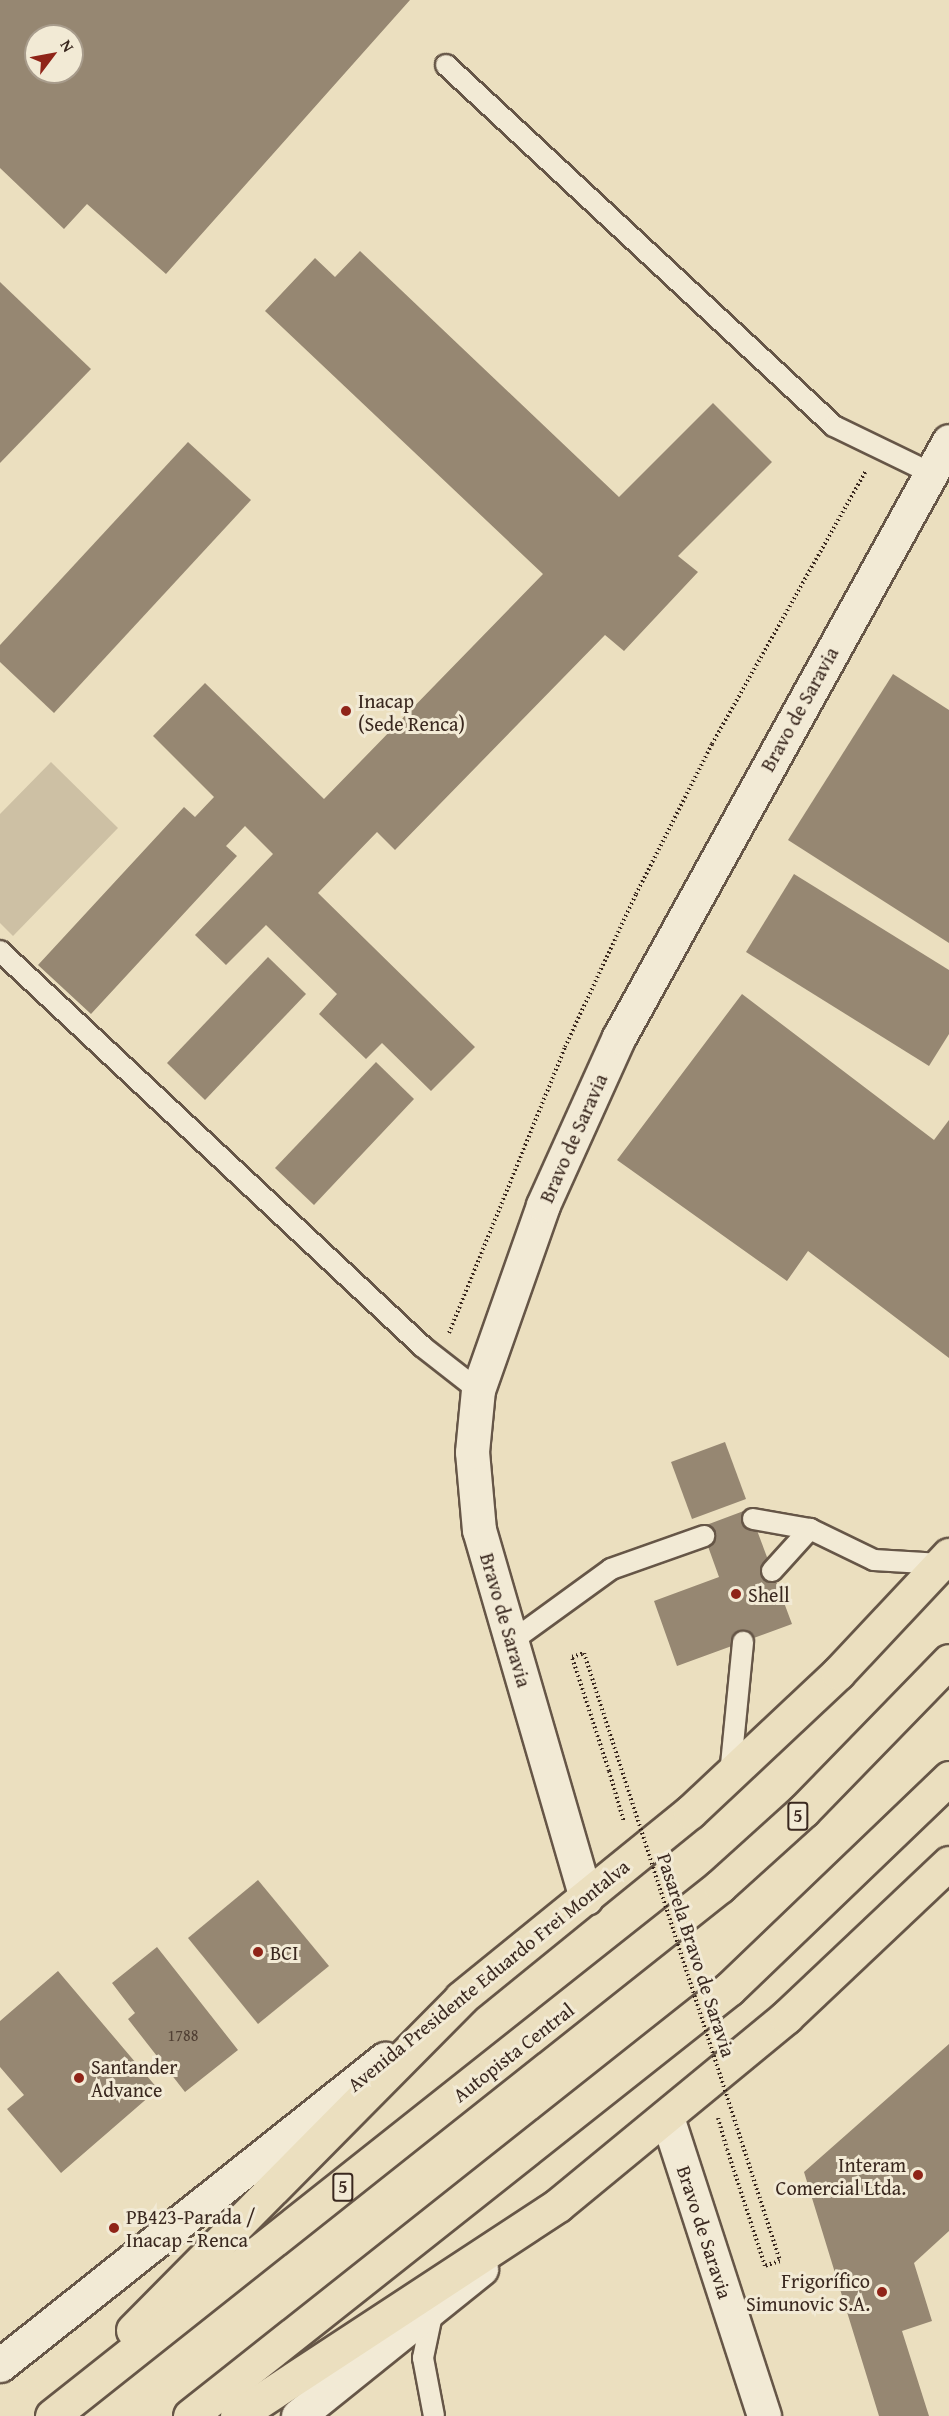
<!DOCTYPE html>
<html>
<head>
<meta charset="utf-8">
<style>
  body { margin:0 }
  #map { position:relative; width:949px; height:2416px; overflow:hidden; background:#ebdfbf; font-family:"Gentium Book Plus",serif }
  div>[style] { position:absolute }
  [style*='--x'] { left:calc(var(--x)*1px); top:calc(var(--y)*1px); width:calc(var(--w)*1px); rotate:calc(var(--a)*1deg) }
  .green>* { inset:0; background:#cdc0a4 }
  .building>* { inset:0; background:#968772 }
  .path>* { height:4px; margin-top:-2px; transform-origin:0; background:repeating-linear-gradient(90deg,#3a281f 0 1.5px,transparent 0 4.5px) }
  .roads { filter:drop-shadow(2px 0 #665647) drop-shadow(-2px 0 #665647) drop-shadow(0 2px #665647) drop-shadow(0 -2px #665647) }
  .service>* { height:20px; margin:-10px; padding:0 10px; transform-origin:10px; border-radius:10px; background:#f2ead5 }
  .minor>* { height:33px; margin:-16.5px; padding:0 16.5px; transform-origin:16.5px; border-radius:16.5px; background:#f2ead5 }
  .tertiary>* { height:33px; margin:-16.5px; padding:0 16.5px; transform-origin:16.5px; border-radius:16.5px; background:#f2ead5 }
  .secondary>* { height:33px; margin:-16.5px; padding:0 16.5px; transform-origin:16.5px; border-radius:16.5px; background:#f2ead5 }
  .primary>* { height:33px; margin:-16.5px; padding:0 16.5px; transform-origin:16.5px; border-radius:16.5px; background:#ebdfbf }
  .motorway>* { height:33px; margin:-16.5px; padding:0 16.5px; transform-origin:16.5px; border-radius:16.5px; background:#ebdfbf }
  .path-bridge>* { height:4px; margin-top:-2px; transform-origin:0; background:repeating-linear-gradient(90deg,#3a281f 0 1.5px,transparent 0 4.5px) }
  .dots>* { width:16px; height:16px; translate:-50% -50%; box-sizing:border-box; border:3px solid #f2ead5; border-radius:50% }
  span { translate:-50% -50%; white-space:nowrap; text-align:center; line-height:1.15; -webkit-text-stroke:6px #f2ead5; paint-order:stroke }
  .number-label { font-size:16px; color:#514034 }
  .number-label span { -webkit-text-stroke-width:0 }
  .shield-label span { padding:2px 4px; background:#f2ead5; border:2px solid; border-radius:4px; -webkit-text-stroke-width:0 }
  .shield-label { font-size:18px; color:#3a281f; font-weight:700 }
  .poi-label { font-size:20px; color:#3a281f }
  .left { translate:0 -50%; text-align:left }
  .right { translate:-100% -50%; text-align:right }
  .street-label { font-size:20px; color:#3a281f }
  .north { position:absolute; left:24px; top:24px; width:60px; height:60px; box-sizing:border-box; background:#f2ead5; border:2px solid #a89c8c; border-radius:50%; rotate:58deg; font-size:16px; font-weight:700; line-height:24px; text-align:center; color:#3a281f }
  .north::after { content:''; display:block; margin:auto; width:21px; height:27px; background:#8f2418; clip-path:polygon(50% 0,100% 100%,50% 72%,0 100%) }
</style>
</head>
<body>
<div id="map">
  <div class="green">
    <div style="clip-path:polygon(51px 762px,118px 828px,13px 936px,0 923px,0 814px)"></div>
  </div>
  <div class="building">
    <div style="clip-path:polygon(evenodd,0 0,410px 0,166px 274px,87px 204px,64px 229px,0 168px,0 0,36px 36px,72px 36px,72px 72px,36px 72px,36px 36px)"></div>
    <div style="clip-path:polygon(360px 251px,619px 497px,713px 403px,772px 462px,678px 556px,698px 572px,624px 651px,605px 635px,395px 850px,377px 832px,318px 893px,475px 1047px,431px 1091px,382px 1043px,366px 1059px,319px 1014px,337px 994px,266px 925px,226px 965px,195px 935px,273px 854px,245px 826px,226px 846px,237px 856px,91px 1014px,38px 965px,184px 807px,195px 817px,214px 797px,153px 736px,205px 683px,324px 799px,543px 574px,265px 311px,315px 258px,335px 277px)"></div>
    <div style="clip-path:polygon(0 282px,91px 369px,0 463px)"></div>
    <div style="clip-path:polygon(188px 442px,251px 500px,54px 713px,0 662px,0 645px)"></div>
    <div style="clip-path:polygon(893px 674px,949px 710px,949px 943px,788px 840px)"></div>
    <div style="clip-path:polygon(794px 874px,949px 970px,949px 1034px,929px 1066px,746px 952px)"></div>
    <div style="clip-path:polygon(268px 957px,306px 994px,205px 1100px,167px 1063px)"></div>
    <div style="clip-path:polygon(742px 994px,934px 1140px,949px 1120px,949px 1358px,808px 1251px,787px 1281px,617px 1160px)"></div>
    <div style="clip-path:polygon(376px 1062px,414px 1099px,314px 1205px,275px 1168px)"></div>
    <div style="clip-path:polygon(725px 1442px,746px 1499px,692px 1519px,671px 1462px)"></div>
    <div style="clip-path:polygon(749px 1509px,792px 1624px,677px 1666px,654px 1601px,719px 1577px,701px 1527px)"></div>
    <div style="clip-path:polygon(258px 1880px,329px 1966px,258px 2024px,188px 1938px)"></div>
    <div style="clip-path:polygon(157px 1947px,238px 2050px,185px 2092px,128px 2019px,135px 2013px,112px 1983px)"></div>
    <div style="clip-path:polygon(58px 1971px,158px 2089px,61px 2173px,7px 2109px,24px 2095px,0 2067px,0 2021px)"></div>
    <div style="clip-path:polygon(949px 2044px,949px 2231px,914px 2263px,932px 2321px,902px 2331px,929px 2416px,879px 2416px,804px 2172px)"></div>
  </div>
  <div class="path">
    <div style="--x:449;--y:1333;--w:309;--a:-67.9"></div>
    <div style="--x:565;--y:1047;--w:169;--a:-65.1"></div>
    <div style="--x:636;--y:894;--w:168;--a:-63.1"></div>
    <div style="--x:712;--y:744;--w:313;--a:-60.6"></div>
    <div style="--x:609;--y:1771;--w:53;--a:73.6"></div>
    <div style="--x:718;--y:2118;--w:32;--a:74"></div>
  </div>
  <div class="roads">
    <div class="service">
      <div style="--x:446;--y:65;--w:530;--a:42.94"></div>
      <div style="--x:834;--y:426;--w:108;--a:25.9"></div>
      <div style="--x:0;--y:951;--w:579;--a:43.11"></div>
      <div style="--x:423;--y:1347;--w:70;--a:38"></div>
      <div style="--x:753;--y:1519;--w:58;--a:10"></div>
      <div style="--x:810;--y:1529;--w:71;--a:25.8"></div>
      <div style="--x:874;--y:1560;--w:67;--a:3.4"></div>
      <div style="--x:772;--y:1571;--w:57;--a:-47.9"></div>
      <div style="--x:512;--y:1641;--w:122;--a:-36"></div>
      <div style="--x:611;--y:1569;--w:99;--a:-19.5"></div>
      <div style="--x:730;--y:1775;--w:134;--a:-84.4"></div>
      <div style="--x:433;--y:2310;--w:49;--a:101.8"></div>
      <div style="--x:423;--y:2358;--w:59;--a:79.3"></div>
    </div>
    <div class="minor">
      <div style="--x:586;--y:1898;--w:383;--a:-106.2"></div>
      <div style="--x:479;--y:1530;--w:78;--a:-95.1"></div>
      <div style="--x:472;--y:1452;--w:62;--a:-84.5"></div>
      <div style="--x:478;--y:1390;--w:196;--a:-70.6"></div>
      <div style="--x:543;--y:1205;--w:184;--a:-65.7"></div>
      <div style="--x:619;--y:1037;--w:681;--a:-61.03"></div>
    </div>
    <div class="tertiary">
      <div style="--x:667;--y:2117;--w:314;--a:72"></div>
    </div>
    <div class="secondary">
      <div style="--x:0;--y:2365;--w:492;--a:-38.5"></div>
      <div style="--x:298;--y:2416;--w:235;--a:-38.8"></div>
    </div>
    <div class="primary">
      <div style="--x:461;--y:1998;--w:295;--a:-39.1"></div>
      <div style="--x:690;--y:1812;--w:203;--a:-43.2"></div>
      <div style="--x:838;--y:1673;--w:162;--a:-46.8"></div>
      <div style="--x:558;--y:2205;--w:296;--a:-39.5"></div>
      <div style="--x:786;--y:2017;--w:224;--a:-43.4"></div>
    </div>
    <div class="motorway">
      <div style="--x:133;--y:2330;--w:467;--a:-45.3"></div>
      <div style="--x:52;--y:2416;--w:853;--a:-38.43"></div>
      <div style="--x:720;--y:1886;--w:112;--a:-42.1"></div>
      <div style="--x:803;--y:1811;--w:209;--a:-45.8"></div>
      <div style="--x:190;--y:2416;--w:688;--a:-38.39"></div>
      <div style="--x:729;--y:1989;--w:305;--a:-43.8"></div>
      <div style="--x:237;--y:2416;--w:384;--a:-33.3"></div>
    </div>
  </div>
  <div class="path-bridge">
    <div style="--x:609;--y:1771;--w:120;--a:-108"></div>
    <div style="--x:572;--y:1657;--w:13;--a:-18"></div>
    <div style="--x:584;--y:1653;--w:639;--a:72.13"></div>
    <div style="--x:780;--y:2261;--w:16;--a:162"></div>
    <div style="--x:765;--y:2266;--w:123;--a:-108"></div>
  </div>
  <div class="dots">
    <div style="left:346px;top:711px;background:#8f2418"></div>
    <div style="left:736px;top:1594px;background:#8f2418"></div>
    <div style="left:258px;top:1952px;background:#8f2418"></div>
    <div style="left:79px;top:2078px;background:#8f2418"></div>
    <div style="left:918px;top:2175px;background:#8f2418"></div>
    <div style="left:114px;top:2228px;background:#8f2418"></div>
    <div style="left:882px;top:2292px;background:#8f2418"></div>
  </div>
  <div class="number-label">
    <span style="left:183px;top:2035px">1788</span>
  </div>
  <div class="shield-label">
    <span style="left:798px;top:1816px">5</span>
    <span style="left:343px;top:2187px">5</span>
  </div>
  <div class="poi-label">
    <span class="left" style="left:358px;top:712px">Inacap<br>(Sede Renca)</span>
    <span class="left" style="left:748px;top:1594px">Shell</span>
    <span class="left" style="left:270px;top:1952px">BCI</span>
    <span class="left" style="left:91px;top:2078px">Santander<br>Advance</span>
    <span class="right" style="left:906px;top:2176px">Interam<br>Comercial Ltda.</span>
    <span class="left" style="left:126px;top:2228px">PB423-Parada /<br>Inacap - Renca</span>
    <span class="right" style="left:870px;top:2292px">Frigorífico<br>Simunovic S.A.</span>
  </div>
  <div class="street-label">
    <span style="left:799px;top:709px;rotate:-61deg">Bravo de Saravia</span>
    <span style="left:573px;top:1138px;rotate:-66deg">Bravo de Saravia</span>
    <span style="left:506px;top:1620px;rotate:74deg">Bravo de Saravia</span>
    <span style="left:697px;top:1955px;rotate:72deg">Pasarela Bravo de Saravia</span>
    <span style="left:488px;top:1975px;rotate:-39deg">Avenida Presidente Eduardo Frei Montalva</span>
    <span style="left:513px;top:2052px;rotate:-38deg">Autopista Central</span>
    <span style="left:705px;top:2232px;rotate:72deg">Bravo de Saravia</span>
  </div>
  <div class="north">N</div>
</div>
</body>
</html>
